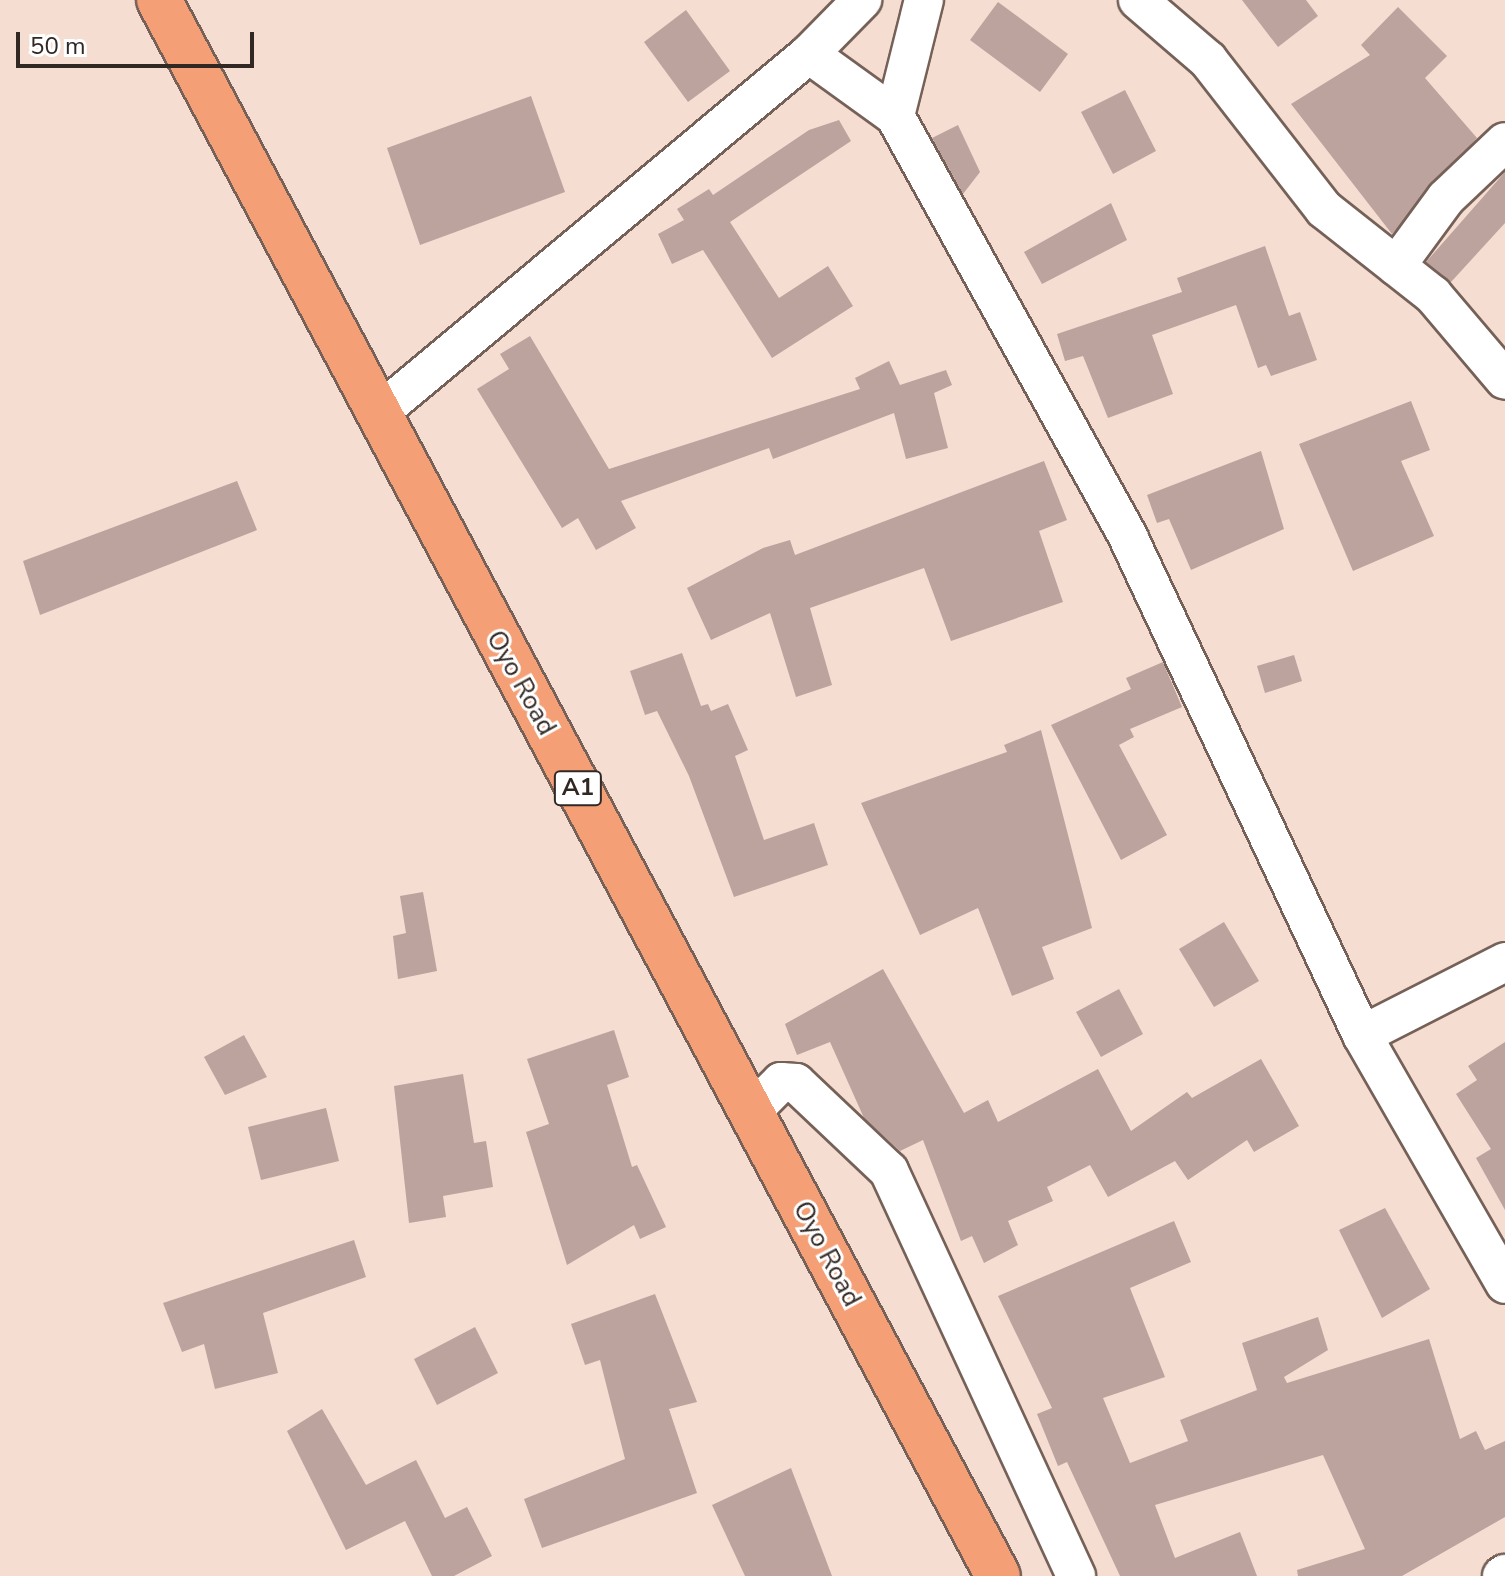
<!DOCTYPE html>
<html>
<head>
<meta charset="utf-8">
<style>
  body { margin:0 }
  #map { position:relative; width:1505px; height:1576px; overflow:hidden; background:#f5ddd2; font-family:"Nunito Sans",sans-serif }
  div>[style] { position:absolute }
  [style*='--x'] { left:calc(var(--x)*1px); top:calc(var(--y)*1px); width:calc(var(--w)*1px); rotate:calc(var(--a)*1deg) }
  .building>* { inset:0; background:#bca39e }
  .roads { filter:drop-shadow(2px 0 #756157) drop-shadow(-2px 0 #756157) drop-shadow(0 2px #756157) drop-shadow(0 -2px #756157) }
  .street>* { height:38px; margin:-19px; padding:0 19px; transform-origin:19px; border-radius:19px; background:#fff }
  .highway>* { height:44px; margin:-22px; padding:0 22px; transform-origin:22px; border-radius:22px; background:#f49f76 }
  span { translate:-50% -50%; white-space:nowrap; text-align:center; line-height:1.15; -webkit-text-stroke:6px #fff; paint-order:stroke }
  .shield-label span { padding:2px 6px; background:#fff; border:2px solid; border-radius:6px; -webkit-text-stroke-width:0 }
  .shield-label { font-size:24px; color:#312824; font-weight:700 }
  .street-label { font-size:26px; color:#312824 }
  .scale { position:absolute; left:16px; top:32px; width:238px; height:36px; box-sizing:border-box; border:4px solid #312824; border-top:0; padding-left:10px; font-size:24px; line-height:28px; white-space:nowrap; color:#312824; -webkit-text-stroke:6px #fff; paint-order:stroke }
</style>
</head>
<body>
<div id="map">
  <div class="building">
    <div style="clip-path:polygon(1242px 0,1306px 0,1318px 16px,1278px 47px)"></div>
    <div style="clip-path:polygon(998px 2px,1068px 54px,1040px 92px,970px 40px)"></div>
    <div style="clip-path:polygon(1398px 7px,1447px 56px,1425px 78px,1477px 138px,1392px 234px,1291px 104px,1370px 55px,1361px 45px)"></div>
    <div style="clip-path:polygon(686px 10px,730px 71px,688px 102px,644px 42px)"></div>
    <div style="clip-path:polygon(1125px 90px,1156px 151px,1113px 174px,1081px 112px)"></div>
    <div style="clip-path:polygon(531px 96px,565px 192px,420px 245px,387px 148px)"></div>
    <div style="clip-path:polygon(839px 120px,851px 141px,730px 222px,779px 298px,828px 266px,853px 306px,772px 358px,703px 250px,672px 264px,658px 234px,684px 220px,677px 209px,709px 189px,713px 195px,809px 130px)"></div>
    <div style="clip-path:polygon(958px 125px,980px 172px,963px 194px,932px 138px)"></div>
    <div style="clip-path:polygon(1505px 172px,1505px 223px,1451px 282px,1426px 262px)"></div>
    <div style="clip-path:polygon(1111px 203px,1127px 240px,1042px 284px,1024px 252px)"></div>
    <div style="clip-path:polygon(1265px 246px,1289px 316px,1300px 312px,1317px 360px,1271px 376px,1266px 365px,1258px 368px,1236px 305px,1152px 335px,1173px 394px,1108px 418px,1083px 356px,1065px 361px,1057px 334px,1182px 292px,1177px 278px)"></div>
    <div style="clip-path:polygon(530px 336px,609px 469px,860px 389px,855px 378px,889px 361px,900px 385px,946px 370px,952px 385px,934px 393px,948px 448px,906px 459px,894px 413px,773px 459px,769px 448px,621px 501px,636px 528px,596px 550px,578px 518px,562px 528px,477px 389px,509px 369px,500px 354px)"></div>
    <div style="clip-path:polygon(1411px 401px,1430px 450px,1401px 461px,1434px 536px,1353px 571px,1299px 444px)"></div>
    <div style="clip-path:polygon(1261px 451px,1284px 529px,1191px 570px,1169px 519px,1157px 523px,1147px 495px)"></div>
    <div style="clip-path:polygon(1044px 461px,1067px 520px,1039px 531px,1063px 602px,951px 641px,924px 568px,810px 608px,832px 685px,796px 697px,770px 613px,711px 640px,687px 588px,763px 548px,790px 540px,795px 555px)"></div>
    <div style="clip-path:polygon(237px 481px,257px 530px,40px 615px,23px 561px)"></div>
    <div style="clip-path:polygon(682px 653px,701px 706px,708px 704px,711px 711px,728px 704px,748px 750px,735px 756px,764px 840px,814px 823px,828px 865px,734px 897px,689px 776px,657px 711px,645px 715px,630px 671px)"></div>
    <div style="clip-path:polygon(1294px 655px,1302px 681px,1265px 693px,1257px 666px)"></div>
    <div style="clip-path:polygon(1163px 662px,1182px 707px,1130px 729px,1134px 737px,1119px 745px,1167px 835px,1121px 860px,1051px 725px,1131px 689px,1126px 678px)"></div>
    <div style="clip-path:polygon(1041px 730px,1092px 928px,1042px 947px,1054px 979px,1012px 996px,978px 908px,920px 935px,861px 803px,1007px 752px,1004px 745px)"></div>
    <div style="clip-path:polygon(423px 892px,437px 971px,398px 979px,393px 936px,406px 933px,400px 896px)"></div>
    <div style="clip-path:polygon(1224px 922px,1259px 981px,1214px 1007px,1179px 949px)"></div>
    <div style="clip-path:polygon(883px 969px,964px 1113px,988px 1100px,998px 1122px,1098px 1069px,1131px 1131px,1187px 1092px,1192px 1098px,1261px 1059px,1299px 1126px,1254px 1152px,1247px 1140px,1188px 1180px,1175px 1161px,1108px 1197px,1090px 1165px,1047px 1187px,1053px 1201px,1008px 1221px,1018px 1245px,984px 1263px,972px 1236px,961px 1241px,923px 1140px,900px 1151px,864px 1118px,830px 1042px,797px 1055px,785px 1024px)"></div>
    <div style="clip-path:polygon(1119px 989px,1143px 1034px,1101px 1057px,1076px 1012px)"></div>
    <div style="clip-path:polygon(614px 1030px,629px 1077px,607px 1085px,632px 1167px,637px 1165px,666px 1227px,640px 1239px,634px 1225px,567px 1265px,526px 1132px,549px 1124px,527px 1059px)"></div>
    <div style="clip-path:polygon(244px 1035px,267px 1077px,225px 1095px,204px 1057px)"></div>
    <div style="clip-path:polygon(1505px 1042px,1505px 1210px,1476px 1158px,1491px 1149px,1456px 1094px,1477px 1080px,1468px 1066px)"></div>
    <div style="clip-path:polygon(463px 1074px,474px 1143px,486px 1141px,493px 1187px,443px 1196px,446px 1217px,409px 1223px,394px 1086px)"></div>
    <div style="clip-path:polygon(326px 1108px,339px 1161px,261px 1180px,248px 1127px)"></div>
    <div style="clip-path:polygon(1385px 1208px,1430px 1289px,1382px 1318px,1339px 1230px)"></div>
    <div style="clip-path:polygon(1174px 1221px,1191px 1262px,1130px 1288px,1165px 1377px,1103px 1398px,1130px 1463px,1188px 1441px,1180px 1420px,1257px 1390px,1242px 1343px,1318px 1317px,1328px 1350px,1284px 1377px,1287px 1383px,1429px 1339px,1460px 1439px,1476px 1431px,1485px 1450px,1505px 1441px,1505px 1517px,1402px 1576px,1298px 1576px,1297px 1570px,1365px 1549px,1323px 1455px,1155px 1505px,1175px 1558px,1240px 1532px,1257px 1576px,1120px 1576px,1067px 1462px,1058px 1466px,1037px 1414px,1052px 1408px,998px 1296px)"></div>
    <div style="clip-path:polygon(354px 1240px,366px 1277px,263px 1313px,278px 1373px,215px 1389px,204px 1344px,182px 1352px,163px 1303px)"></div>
    <div style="clip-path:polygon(655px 1294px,697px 1402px,669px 1409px,697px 1493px,542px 1548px,524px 1499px,625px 1459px,600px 1360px,585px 1365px,571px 1324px)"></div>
    <div style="clip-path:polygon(475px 1327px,498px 1373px,437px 1405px,414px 1359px)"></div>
    <div style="clip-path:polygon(322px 1409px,366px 1485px,416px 1460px,445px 1518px,467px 1507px,492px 1556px,454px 1576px,432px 1576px,405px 1521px,346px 1550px,287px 1431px)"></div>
    <div style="clip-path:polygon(791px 1468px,832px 1576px,745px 1576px,712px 1505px)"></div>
  </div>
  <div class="roads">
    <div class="street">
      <div style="--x:1138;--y:0;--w:92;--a:40.6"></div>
      <div style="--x:1208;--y:60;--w:189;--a:52.1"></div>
      <div style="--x:1324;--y:209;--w:139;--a:38.3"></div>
      <div style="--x:1433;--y:295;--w:111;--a:49.7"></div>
      <div style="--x:809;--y:54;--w:106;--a:35.8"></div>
      <div style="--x:895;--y:116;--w:483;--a:61"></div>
      <div style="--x:1129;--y:539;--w:548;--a:64.84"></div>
      <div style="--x:1362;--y:1035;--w:287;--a:60.1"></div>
      <div style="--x:895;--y:116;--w:120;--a:-76"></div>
      <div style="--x:1396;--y:266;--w:84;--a:-53.7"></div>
      <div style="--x:1446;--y:198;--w:81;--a:-43.5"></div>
      <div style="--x:380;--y:412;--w:559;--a:-39.84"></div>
      <div style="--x:809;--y:54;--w:76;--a:-45.5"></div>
      <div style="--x:1362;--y:1035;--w:161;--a:-27"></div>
      <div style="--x:750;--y:1113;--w:44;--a:-45"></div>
      <div style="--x:781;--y:1082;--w:15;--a:4"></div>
      <div style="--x:796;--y:1083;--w:128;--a:43.4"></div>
      <div style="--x:889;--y:1171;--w:446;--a:65.2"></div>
      <div style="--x:1502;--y:1576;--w:4;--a:-34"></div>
    </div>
    <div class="highway">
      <div style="--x:159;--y:0;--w:1785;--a:61.97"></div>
    </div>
  </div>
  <div class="shield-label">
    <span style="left:578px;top:788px">A1</span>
  </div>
  <div class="street-label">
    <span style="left:521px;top:683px;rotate:61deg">Oyo Road</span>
    <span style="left:827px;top:1254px;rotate:62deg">Oyo Road</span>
  </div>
  <div class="scale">50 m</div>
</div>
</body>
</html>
